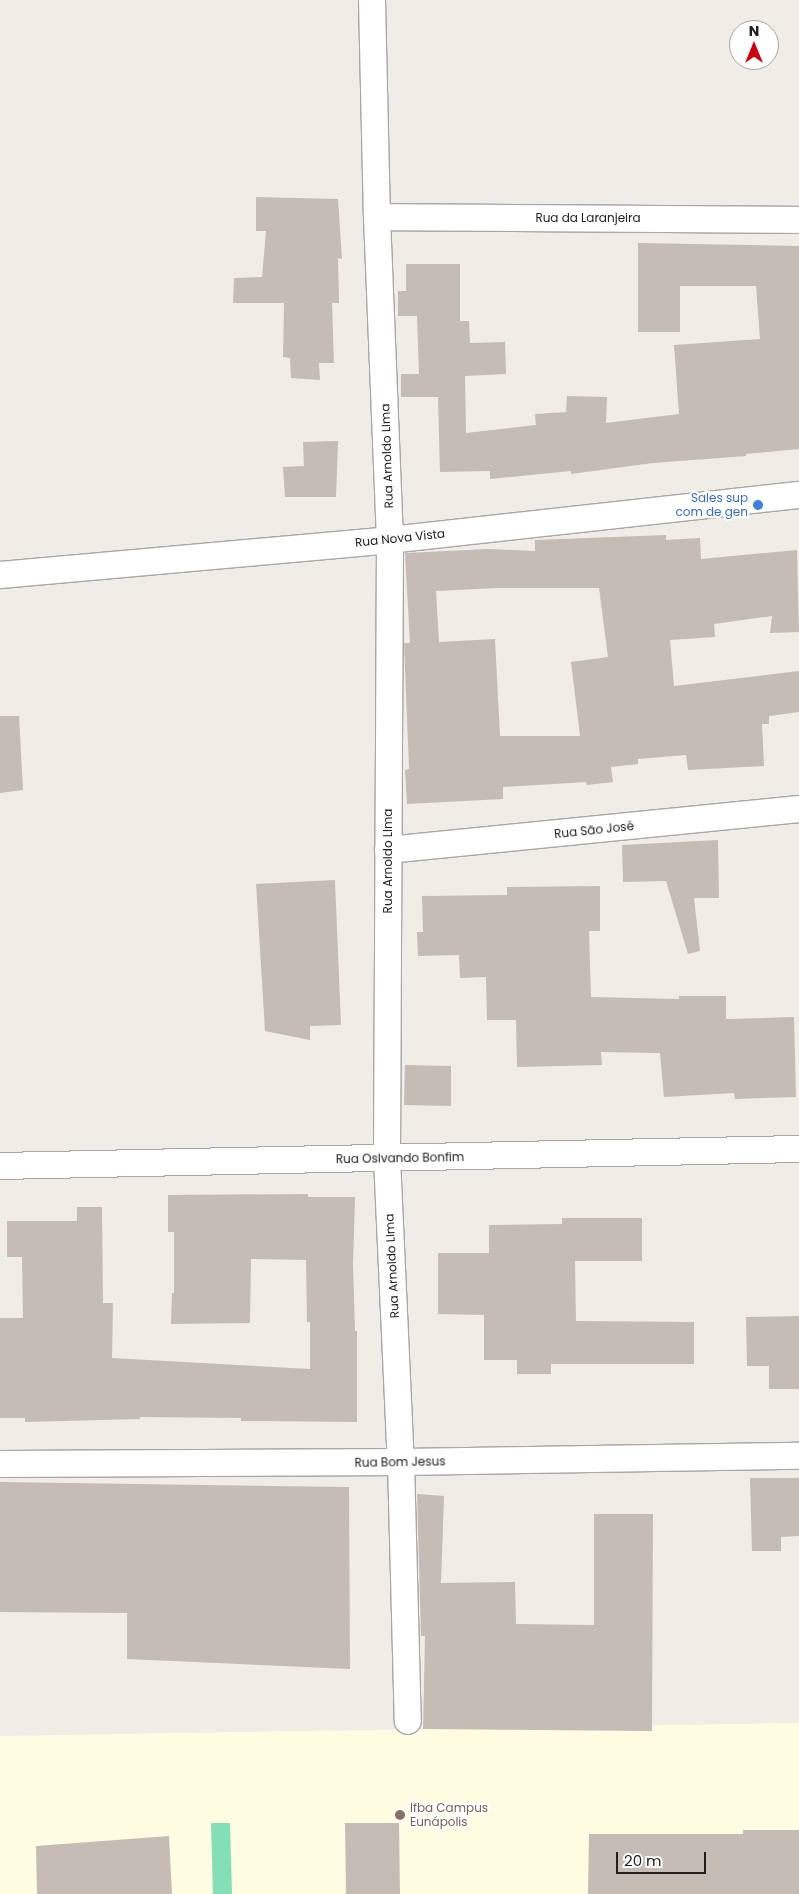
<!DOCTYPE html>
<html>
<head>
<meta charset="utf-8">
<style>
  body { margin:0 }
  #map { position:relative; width:799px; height:1894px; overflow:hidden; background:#f0ece6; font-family:Poppins,sans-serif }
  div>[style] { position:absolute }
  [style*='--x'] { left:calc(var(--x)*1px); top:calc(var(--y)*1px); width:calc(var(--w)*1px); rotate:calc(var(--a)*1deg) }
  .education>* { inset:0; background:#fffde1 }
  .pitch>* { inset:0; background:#85dfb6 }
  .building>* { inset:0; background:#c5bcb5 }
  .roads { filter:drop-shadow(1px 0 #a7a7a7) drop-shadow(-1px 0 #a7a7a7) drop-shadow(0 1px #a7a7a7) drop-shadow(0 -1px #a7a7a7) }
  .minor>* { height:26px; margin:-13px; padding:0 13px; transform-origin:13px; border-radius:13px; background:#fff }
  .dots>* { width:14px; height:14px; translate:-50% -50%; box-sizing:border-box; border:2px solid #fff; border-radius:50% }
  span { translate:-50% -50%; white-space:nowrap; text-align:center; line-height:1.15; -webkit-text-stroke:4.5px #fff; paint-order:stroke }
  .street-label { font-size:12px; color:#202020 }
  .shop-label { font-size:12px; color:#366cbe }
  .right { translate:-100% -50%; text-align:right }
  .education-label { font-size:12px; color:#785e54 }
  .left { translate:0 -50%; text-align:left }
  .north { position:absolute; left:729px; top:20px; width:50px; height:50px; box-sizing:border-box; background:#fff; border:1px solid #a6a6a6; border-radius:50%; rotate:0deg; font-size:14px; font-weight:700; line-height:20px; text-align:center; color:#202020 }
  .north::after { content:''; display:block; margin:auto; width:18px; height:22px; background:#cf000d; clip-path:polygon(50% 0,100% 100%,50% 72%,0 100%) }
  .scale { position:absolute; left:616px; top:1852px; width:90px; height:22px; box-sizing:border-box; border:2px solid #202020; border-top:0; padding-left:6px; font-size:15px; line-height:18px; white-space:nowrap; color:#202020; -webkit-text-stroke:4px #fff; paint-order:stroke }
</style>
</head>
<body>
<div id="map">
  <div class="education">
    <div style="clip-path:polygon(799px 1723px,799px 1894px,0 1894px,0 1736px)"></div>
  </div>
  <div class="pitch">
    <div style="clip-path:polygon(211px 1823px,230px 1823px,232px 1894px,213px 1894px)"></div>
  </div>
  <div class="building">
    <div style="clip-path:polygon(256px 197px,338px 199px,342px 259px,338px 258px,339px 303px,332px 303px,334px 363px,319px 363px,320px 380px,291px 378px,290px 358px,283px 357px,284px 303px,233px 303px,234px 278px,262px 277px,266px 231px,256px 231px)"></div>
    <div style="clip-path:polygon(638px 243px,799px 246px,799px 449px,746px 454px,746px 456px,653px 463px,571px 474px,571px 471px,490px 479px,490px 471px,440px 472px,438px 397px,401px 397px,401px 374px,419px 374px,417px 316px,398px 316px,398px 291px,406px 291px,406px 264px,460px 264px,460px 321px,469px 321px,470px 343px,505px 342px,506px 374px,465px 376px,466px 433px,536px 425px,535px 414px,566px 412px,567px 396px,607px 397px,606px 423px,679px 414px,674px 345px,760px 339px,756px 286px,680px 286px,680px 332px,638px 332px)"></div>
    <div style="clip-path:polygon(338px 441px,336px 497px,285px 497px,283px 467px,304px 466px,303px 442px)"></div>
    <div style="clip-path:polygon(evenodd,666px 535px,666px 540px,700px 538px,701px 559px,797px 550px,799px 632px,770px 633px,772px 616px,714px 624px,715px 637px,670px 640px,674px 686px,799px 671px,799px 712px,769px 716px,769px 724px,762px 724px,764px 766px,688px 770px,686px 755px,638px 759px,638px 764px,611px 767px,613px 782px,587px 785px,586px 782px,503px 787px,503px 799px,407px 804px,405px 770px,409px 769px,404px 643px,410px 643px,405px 553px,488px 549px,535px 551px,535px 540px,666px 535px,497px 588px,599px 588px,608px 657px,571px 662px,580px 736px,500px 736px,495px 639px,439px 642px,436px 591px,497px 588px)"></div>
    <div style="clip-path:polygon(0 716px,19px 716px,23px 790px,0 793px)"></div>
    <div style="clip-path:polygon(718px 840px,719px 898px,694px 898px,700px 951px,688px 954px,666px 881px,623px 882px,622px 845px)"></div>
    <div style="clip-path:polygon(335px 880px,341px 1025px,310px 1026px,310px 1040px,265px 1031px,256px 884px)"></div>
    <div style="clip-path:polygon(600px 886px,600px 931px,589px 931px,591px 997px,679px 999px,679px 996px,726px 996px,726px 1019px,794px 1017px,796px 1097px,735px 1099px,734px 1093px,664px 1097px,660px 1053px,601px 1052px,602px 1065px,517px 1067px,516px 1020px,487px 1020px,486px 977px,460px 978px,459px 955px,418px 956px,417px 932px,423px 932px,422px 896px,507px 895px,507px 887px)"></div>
    <div style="clip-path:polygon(405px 1065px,451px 1066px,451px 1106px,404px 1105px)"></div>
    <div style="clip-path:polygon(308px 1194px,308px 1197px,355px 1197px,353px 1264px,355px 1331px,357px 1331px,357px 1422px,241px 1421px,241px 1418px,140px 1417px,140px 1419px,25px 1422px,25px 1418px,0 1418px,0 1318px,23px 1318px,22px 1257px,7px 1257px,7px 1221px,77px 1221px,77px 1207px,102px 1207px,103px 1303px,113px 1303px,112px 1358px,310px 1369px,310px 1322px,307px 1322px,306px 1260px,251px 1259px,250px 1323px,171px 1324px,172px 1293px,174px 1293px,174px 1232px,168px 1232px,168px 1195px)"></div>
    <div style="clip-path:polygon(562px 1218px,642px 1218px,642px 1261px,575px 1261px,576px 1321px,694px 1322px,694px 1364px,551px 1364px,551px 1374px,517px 1374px,517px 1360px,484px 1360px,484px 1315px,438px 1314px,438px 1253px,489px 1253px,489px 1225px,562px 1224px)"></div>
    <div style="clip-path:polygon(799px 1316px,799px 1389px,769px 1389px,769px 1366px,747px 1366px,746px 1317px)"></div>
    <div style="clip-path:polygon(750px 1478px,799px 1478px,799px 1536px,781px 1537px,781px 1551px,752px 1551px)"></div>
    <div style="clip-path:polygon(0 1482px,349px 1487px,350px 1669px,127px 1659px,127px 1613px,0 1612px)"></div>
    <div style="clip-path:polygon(417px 1494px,444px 1496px,441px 1583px,515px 1582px,516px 1624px,594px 1625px,594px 1514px,653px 1514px,652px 1731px,423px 1729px,425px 1636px,421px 1636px)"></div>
    <div style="clip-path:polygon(345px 1823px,399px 1823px,400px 1894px,346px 1894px)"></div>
    <div style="clip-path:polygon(743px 1830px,799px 1830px,799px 1894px,588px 1894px,589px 1834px,743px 1834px)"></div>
    <div style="clip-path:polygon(169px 1836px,172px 1894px,37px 1894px,36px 1846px)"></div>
  </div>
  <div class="roads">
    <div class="minor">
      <div style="--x:372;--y:0;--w:217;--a:88.7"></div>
      <div style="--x:377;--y:217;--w:323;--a:87.7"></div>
      <div style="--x:390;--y:540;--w:618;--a:90.28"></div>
      <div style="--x:387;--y:1158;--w:304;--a:87.4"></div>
      <div style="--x:401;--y:1462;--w:259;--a:88.5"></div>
      <div style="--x:377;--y:217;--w:422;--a:0.4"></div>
      <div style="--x:0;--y:575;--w:392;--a:-5.1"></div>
      <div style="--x:390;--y:540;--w:411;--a:-6.3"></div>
      <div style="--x:388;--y:850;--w:413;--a:-5.7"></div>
      <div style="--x:0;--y:1166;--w:799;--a:-1.22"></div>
      <div style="--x:0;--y:1464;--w:401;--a:-0.3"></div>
      <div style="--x:401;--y:1462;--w:398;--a:-0.9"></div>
    </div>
  </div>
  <div class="dots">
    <div style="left:758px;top:505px;background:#3f7fe0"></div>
    <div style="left:400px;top:1815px;background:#8d6e63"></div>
  </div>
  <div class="street-label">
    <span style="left:588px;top:218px">Rua da Laranjeira</span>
    <span style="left:387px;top:456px;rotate:-92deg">Rua Arnoldo LIma</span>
    <span style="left:400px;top:538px;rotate:-6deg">Rua Nova Vista</span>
    <span style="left:594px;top:830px;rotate:-6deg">Rua São José</span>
    <span style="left:388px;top:861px;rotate:-90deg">Rua Arnoldo LIma</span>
    <span style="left:400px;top:1158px;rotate:-1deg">Rua Oslvando Bonfim</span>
    <span style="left:392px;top:1266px;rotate:-93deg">Rua Arnoldo LIma</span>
    <span style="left:400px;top:1462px;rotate:-1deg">Rua Bom Jesus</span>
  </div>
  <div class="shop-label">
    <span class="right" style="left:748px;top:505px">Sales sup<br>com de gen</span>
  </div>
  <div class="education-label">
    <span class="left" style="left:410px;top:1815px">Ifba Campus<br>Eunápolis</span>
  </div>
  <div class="north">N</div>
  <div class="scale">20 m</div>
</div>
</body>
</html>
